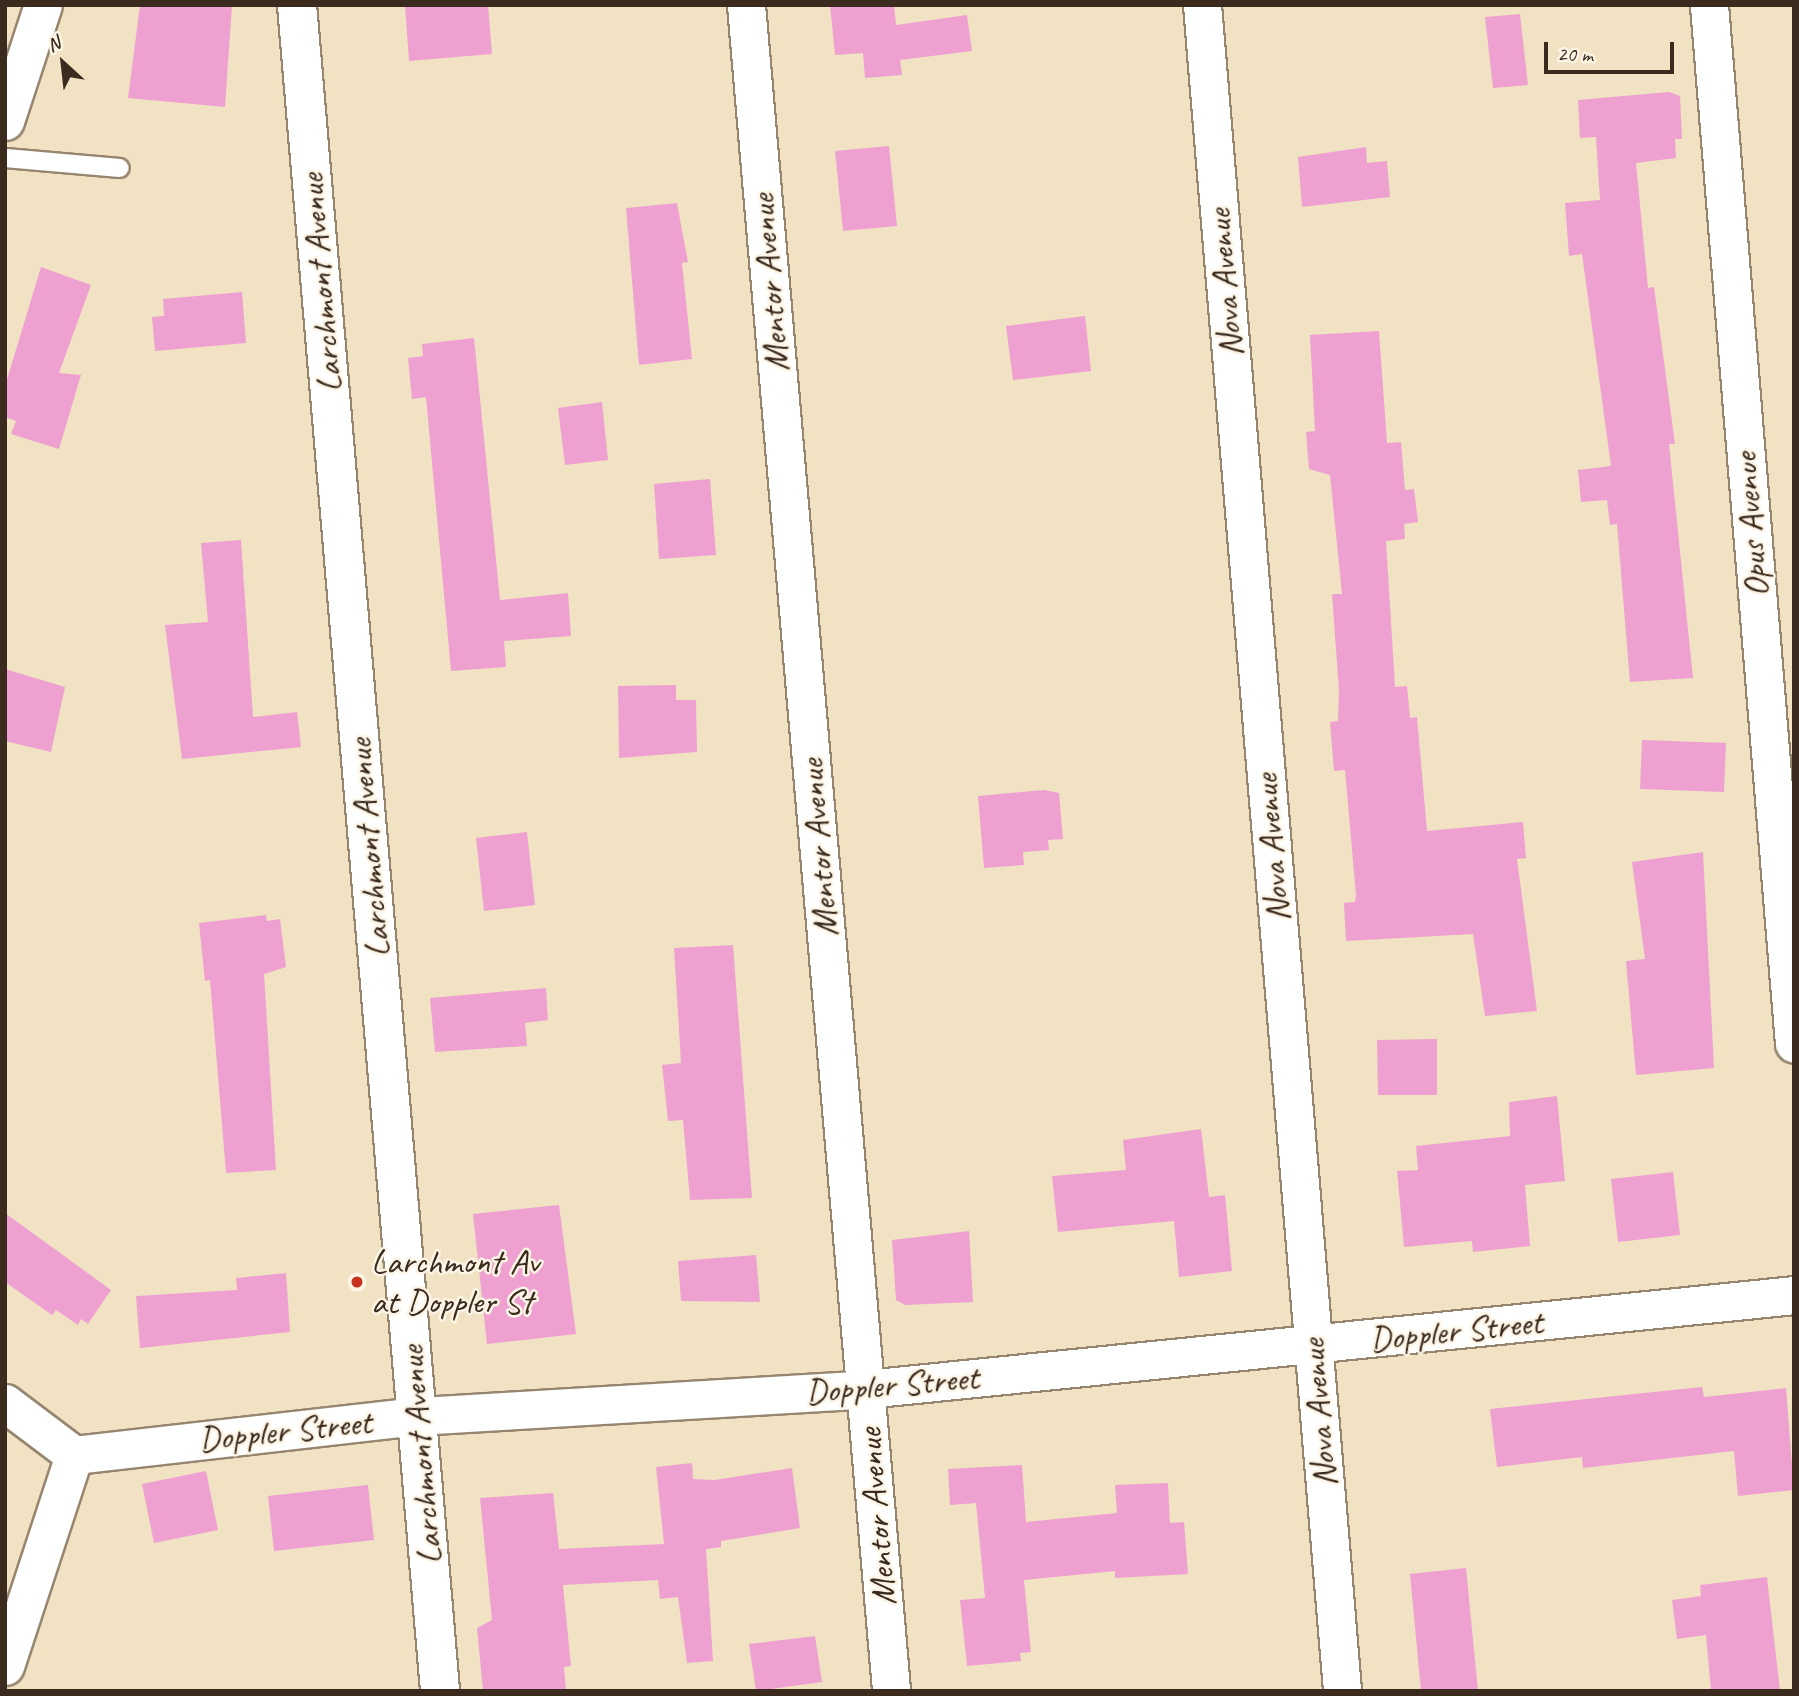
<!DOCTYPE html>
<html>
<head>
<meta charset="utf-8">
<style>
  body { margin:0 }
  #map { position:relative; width:1799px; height:1696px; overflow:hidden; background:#f1e2c3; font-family:Caveat,sans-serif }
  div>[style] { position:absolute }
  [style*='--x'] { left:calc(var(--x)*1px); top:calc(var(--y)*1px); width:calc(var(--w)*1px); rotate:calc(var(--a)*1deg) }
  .building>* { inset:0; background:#eea1d1 }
  .roads { filter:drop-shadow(2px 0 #968670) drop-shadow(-2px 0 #968670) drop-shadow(0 2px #968670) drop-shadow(0 -2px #968670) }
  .service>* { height:18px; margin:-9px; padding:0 9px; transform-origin:9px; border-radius:9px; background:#fff }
  .minor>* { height:37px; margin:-18.5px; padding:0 18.5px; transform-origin:18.5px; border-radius:18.5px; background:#fff }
  .tertiary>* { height:38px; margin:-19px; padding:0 19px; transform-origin:19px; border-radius:19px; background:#fff }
  .dots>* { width:19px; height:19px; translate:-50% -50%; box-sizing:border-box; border:4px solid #fcf5e5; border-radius:50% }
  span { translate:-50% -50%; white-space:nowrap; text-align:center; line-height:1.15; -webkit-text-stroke:5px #fcf5e5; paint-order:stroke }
  .street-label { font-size:35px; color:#3b2a1e }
  .poi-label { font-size:35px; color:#3b2a1e }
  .left { translate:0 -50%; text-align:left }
  .frame { position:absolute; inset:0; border:7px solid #3b2a1e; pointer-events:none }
  .north { position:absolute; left:28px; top:28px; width:70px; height:70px; -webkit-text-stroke:5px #fcf5e5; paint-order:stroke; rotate:333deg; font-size:19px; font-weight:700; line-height:28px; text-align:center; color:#3b2a1e }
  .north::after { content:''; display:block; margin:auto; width:24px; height:32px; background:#3b2a1e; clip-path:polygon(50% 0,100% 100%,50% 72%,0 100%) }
  .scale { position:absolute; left:1544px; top:42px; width:130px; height:32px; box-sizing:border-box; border:4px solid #3b2a1e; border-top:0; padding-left:9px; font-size:21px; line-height:24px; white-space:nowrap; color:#3b2a1e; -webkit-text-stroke:5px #fcf5e5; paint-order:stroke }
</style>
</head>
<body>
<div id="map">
  <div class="building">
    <div style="clip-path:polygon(140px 5px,232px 5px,225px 107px,128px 98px)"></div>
    <div style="clip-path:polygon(405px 5px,488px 5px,492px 54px,409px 61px)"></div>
    <div style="clip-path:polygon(830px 5px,894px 5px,896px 25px,967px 15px,972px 51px,900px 60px,902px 75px,865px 78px,863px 53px,835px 55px)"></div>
    <div style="clip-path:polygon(1520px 14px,1528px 85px,1493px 88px,1485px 17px)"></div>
    <div style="clip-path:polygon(1669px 92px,1680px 96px,1682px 139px,1675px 139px,1676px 158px,1636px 163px,1648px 288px,1654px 287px,1675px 444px,1669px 444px,1693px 678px,1630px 682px,1617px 524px,1610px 525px,1607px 500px,1581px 502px,1578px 470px,1611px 466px,1582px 254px,1569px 256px,1565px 203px,1600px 200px,1596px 137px,1580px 138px,1578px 100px)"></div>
    <div style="clip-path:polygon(889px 146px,897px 226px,843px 231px,835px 151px)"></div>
    <div style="clip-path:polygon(1366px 147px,1367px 163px,1387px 161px,1390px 197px,1302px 207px,1298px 157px)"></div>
    <div style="clip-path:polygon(677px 203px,688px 262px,682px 263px,692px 359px,639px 365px,626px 208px)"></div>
    <div style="clip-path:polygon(41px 267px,91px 285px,59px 373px,81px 375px,59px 449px,11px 434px,16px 421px,5px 417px,5px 386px)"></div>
    <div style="clip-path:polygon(242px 292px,246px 343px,155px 351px,152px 317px,164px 316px,163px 299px)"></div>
    <div style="clip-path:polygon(1085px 316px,1091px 371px,1013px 380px,1006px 326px)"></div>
    <div style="clip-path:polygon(1379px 331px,1387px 443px,1401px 442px,1405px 490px,1414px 489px,1418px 522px,1404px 524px,1405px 539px,1386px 541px,1395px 687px,1407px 686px,1410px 718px,1417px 717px,1427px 831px,1523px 822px,1526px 858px,1517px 859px,1537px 1011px,1485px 1016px,1473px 934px,1346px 941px,1344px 903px,1355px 902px,1356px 895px,1345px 770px,1334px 771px,1330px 722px,1338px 721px,1339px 691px,1332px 594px,1342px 594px,1330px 475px,1309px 469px,1306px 432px,1315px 431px,1310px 335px)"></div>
    <div style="clip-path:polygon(474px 338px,500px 600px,568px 593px,571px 636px,504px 641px,506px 667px,451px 671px,426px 397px,412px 399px,408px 358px,423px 356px,422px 344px)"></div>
    <div style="clip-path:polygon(602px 402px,608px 460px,565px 465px,558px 408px)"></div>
    <div style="clip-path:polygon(710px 479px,716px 555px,659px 559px,654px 484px)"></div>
    <div style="clip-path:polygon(241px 540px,253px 717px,297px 712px,301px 747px,182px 759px,165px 625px,208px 622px,201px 543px)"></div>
    <div style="clip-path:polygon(5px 669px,65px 687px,51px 752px,5px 741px)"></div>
    <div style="clip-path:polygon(676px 685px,676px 700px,696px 700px,697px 752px,619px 758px,618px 686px)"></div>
    <div style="clip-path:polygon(1642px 740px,1726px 743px,1724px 792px,1640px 789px)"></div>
    <div style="clip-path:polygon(1044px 790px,1059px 793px,1063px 839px,1048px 840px,1049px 850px,1023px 852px,1024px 865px,984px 868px,978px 796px)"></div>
    <div style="clip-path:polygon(527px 832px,535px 905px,484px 911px,476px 838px)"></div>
    <div style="clip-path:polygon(1703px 852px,1714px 1068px,1636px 1075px,1626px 961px,1645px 959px,1632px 862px)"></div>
    <div style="clip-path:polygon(266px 915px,267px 921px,280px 919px,286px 967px,264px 974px,276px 1170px,226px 1173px,210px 980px,205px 981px,199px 923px)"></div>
    <div style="clip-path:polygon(733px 945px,752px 1198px,690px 1200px,683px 1120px,668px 1121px,662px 1065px,681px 1063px,674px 948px)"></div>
    <div style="clip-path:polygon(546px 988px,548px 1020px,525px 1023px,527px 1046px,435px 1052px,430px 998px)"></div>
    <div style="clip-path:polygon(1437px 1039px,1437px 1095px,1378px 1095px,1377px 1040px)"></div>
    <div style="clip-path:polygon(1557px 1096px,1565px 1181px,1525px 1185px,1530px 1246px,1473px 1252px,1472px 1241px,1404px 1247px,1397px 1171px,1418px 1170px,1416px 1146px,1510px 1136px,1509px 1102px)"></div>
    <div style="clip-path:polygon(1201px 1129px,1209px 1197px,1225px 1195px,1232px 1271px,1179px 1277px,1174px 1221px,1058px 1232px,1052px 1176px,1126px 1170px,1123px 1140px)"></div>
    <div style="clip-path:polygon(1673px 1172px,1680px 1235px,1618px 1242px,1611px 1179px)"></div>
    <div style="clip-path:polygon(559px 1205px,576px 1334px,487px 1344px,473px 1214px)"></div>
    <div style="clip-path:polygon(5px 1213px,111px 1290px,88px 1324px,81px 1319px,78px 1325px,56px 1310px,52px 1315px,5px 1282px)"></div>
    <div style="clip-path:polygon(969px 1231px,973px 1302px,905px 1305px,896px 1300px,892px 1240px)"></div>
    <div style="clip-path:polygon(756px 1255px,760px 1302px,681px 1301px,678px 1261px)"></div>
    <div style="clip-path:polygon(286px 1273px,290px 1332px,140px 1348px,136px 1296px,237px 1290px,236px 1278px)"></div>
    <div style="clip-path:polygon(1702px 1387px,1704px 1397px,1786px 1388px,1794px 1490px,1738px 1496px,1734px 1451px,1583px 1468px,1582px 1457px,1497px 1467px,1490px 1409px)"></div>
    <div style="clip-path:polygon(692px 1463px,693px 1479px,715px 1480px,792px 1468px,800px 1528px,721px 1541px,721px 1547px,706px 1549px,713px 1661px,687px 1663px,678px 1597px,660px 1599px,658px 1580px,563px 1585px,571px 1666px,564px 1667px,566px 1691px,483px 1691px,477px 1628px,492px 1620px,480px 1498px,553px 1493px,559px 1549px,664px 1544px,656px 1467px)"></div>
    <div style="clip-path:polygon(1022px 1465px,1026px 1522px,1117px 1513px,1115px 1485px,1168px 1483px,1170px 1523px,1184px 1522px,1188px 1574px,1115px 1578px,1115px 1571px,1024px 1580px,1031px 1652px,1020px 1653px,1021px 1661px,967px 1666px,960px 1600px,985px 1598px,976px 1503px,950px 1505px,948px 1469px)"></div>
    <div style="clip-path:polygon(206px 1471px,218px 1530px,154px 1543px,142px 1484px)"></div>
    <div style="clip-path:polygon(368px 1485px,374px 1540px,274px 1551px,268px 1496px)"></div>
    <div style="clip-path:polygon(1466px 1568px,1478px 1691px,1421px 1691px,1410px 1574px)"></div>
    <div style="clip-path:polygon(1767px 1577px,1780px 1691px,1711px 1691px,1706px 1635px,1677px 1639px,1672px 1600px,1701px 1596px,1700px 1585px)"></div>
    <div style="clip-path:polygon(815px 1636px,822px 1682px,756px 1691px,749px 1644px)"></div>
  </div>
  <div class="roads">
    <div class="service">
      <div style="--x:5;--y:158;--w:115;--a:5"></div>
    </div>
    <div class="minor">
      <div style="--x:746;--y:5;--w:1692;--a:85.08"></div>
      <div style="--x:1202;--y:5;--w:1692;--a:85.25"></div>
      <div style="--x:1709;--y:5;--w:1042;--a:85.32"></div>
      <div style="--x:5;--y:121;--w:122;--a:-71.9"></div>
      <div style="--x:5;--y:1403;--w:86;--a:37"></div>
      <div style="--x:74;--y:1455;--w:346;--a:-6.5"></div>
      <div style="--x:418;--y:1416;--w:449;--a:-3.4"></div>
      <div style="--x:866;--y:1389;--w:933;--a:-5.78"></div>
      <div style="--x:5;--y:1666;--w:222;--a:-71.9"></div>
    </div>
    <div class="tertiary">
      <div style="--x:297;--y:5;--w:1692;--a:85.15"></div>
    </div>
  </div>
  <div class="dots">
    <div style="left:357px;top:1282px;background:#c8321e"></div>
  </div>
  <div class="street-label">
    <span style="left:321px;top:283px;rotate:-95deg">Larchmont Avenue</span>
    <span style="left:770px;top:283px;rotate:-95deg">Mentor Avenue</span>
    <span style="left:1225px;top:283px;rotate:-95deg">Nova Avenue</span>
    <span style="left:1751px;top:525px;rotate:-95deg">Opus Avenue</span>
    <span style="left:369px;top:848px;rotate:-95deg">Larchmont Avenue</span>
    <span style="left:819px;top:848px;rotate:-95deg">Mentor Avenue</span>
    <span style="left:1272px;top:848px;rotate:-95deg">Nova Avenue</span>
    <span style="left:1456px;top:1331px;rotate:-6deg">Doppler Street</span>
    <span style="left:892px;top:1385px;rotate:-5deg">Doppler Street</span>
    <span style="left:1319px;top:1413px;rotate:-95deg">Nova Avenue</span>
    <span style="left:285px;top:1431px;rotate:-6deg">Doppler Street</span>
    <span style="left:421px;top:1455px;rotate:-95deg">Larchmont Avenue</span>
    <span style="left:877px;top:1517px;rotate:-95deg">Mentor Avenue</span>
  </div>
  <div class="poi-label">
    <span class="left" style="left:371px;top:1282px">Larchmont Av<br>at Doppler St</span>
  </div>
  <div class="frame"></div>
  <div class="north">N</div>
  <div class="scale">20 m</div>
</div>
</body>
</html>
